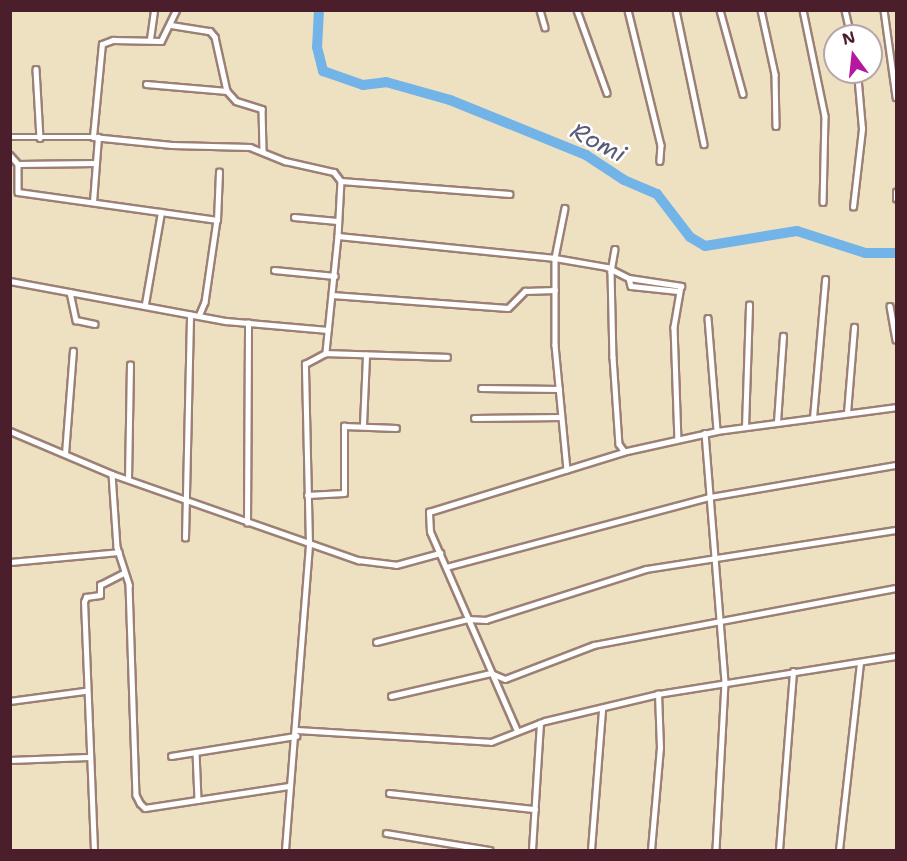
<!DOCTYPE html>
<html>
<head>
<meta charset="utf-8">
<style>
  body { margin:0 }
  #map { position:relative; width:907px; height:861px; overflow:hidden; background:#eee1c2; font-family:"Shantell Sans",sans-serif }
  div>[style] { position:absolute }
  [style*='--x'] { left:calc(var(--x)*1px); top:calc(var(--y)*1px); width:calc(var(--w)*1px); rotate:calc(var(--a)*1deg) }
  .river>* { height:10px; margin:-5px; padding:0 5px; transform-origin:5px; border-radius:5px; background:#72b4e7 }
  .roads { filter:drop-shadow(2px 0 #9c8076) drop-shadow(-2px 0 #9c8076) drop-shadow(0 2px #9c8076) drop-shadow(0 -2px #9c8076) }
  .street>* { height:4.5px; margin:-2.25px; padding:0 2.25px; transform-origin:2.25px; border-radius:2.25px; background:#fff }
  span { translate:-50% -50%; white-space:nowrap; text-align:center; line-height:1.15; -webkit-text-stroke:5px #fff; paint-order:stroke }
  .water-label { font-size:24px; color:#5a5b76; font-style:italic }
  .frame { position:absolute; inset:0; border:12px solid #4a1f2b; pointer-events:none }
  .north { position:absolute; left:823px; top:24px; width:60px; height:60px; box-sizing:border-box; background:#fff; border:2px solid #b7a5aa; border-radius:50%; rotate:345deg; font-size:16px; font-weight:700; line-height:24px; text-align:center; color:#4a1f2b }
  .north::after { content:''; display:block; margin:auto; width:21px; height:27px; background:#b5179e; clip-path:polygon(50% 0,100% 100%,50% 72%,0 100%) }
</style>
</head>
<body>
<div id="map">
  <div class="river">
    <div style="--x:319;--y:10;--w:37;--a:93"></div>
    <div style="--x:317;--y:47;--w:25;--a:76"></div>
    <div style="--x:323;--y:71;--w:42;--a:19.3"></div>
    <div style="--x:363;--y:85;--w:23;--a:-7"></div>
    <div style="--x:386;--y:82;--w:66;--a:15.7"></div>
    <div style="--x:450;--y:100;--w:147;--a:22"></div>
    <div style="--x:586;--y:155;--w:45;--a:33.3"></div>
    <div style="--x:624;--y:180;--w:36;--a:23"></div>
    <div style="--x:657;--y:194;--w:54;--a:52.5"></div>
    <div style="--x:690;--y:237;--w:17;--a:31"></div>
    <div style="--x:705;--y:246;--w:93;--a:-9.3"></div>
    <div style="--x:797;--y:231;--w:71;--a:17.9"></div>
    <div style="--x:865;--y:253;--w:31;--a:0"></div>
  </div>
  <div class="roads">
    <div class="street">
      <div style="--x:540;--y:10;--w:18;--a:74"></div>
      <div style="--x:577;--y:10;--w:88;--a:70.1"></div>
      <div style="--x:628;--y:10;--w:139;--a:76.3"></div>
      <div style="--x:661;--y:145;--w:16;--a:94"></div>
      <div style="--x:676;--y:10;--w:137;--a:78.2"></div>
      <div style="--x:720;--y:10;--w:87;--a:74.7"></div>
      <div style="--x:761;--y:10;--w:66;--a:77.7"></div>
      <div style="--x:775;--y:74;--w:52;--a:88.9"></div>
      <div style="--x:803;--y:10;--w:108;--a:78.3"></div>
      <div style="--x:825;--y:116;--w:86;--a:91.3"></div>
      <div style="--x:845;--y:10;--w:27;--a:77"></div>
      <div style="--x:884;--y:10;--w:88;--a:82.1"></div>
      <div style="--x:171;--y:25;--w:39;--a:9"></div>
      <div style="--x:210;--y:31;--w:8;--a:50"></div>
      <div style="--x:215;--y:37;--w:55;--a:77.5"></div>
      <div style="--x:227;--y:91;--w:13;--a:48"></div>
      <div style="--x:236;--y:101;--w:27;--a:17"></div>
      <div style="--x:262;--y:109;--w:42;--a:88.6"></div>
      <div style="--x:150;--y:39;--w:29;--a:-82"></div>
      <div style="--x:36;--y:69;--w:69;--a:86.7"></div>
      <div style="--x:146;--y:84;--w:81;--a:4.9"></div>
      <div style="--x:10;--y:137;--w:83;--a:0"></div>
      <div style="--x:93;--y:137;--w:79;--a:5.8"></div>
      <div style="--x:172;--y:145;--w:78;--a:1.5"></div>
      <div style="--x:250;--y:147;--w:38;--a:22"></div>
      <div style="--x:285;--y:161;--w:50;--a:12.7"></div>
      <div style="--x:334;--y:172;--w:11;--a:52"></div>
      <div style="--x:341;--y:181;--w:55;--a:93.1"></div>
      <div style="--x:338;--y:236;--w:118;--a:95.9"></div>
      <div style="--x:93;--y:137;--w:93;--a:-84.5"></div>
      <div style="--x:102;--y:44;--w:12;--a:-20"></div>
      <div style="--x:113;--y:40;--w:48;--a:1.2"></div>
      <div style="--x:161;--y:41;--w:34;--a:-64"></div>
      <div style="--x:10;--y:155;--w:12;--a:48"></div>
      <div style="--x:18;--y:164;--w:28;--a:90"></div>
      <div style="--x:18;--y:192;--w:201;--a:8"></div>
      <div style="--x:217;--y:220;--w:83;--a:98.3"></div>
      <div style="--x:205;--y:302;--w:15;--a:113"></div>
      <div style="--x:18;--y:164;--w:78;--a:-0.7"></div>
      <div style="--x:341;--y:181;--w:169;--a:4.4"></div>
      <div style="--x:896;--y:199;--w:7;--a:-90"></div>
      <div style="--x:93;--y:202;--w:65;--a:-85.6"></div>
      <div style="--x:853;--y:207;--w:79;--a:-83.4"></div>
      <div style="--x:862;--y:129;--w:57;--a:-95"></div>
      <div style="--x:565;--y:208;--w:51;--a:101.3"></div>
      <div style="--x:555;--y:258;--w:87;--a:90"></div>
      <div style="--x:555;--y:345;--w:125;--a:84.5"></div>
      <div style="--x:294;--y:217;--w:43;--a:5.3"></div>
      <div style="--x:217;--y:220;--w:48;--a:-87.6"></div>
      <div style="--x:338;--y:236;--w:218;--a:5.8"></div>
      <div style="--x:555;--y:258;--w:53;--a:9.8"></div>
      <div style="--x:607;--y:267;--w:25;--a:27"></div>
      <div style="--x:629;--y:278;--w:8;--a:76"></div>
      <div style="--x:631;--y:286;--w:47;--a:6.1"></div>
      <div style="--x:615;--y:249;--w:23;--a:100"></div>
      <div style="--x:611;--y:272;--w:85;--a:88.7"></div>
      <div style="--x:613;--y:357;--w:87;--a:86.1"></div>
      <div style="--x:619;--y:444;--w:9;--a:54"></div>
      <div style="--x:274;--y:270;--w:61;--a:5.6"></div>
      <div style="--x:629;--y:278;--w:53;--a:8.7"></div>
      <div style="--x:681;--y:286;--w:42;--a:99.7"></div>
      <div style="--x:674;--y:327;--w:112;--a:88"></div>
      <div style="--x:10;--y:281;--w:220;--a:10.5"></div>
      <div style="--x:226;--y:321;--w:102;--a:5"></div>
      <div style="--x:70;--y:292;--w:29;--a:78"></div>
      <div style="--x:76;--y:320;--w:19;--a:12"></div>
      <div style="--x:332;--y:295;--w:176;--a:4.2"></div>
      <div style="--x:508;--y:308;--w:24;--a:-45"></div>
      <div style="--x:525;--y:291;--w:30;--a:-2"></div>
      <div style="--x:145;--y:304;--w:93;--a:-80.1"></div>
      <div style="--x:890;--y:306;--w:34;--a:80"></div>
      <div style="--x:708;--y:318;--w:113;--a:85.4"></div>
      <div style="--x:481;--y:388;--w:78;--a:0.7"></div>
      <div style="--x:847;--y:413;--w:86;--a:-85.3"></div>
      <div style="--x:474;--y:418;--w:87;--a:-0.7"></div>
      <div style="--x:813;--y:418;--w:139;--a:-85"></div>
      <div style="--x:777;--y:422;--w:86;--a:-86"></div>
      <div style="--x:363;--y:425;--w:70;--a:-87.5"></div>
      <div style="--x:745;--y:427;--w:122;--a:-88.1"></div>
      <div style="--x:10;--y:431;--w:111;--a:22.9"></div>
      <div style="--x:112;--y:474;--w:261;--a:19.3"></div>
      <div style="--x:358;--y:560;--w:38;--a:7"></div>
      <div style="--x:396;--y:565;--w:46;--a:-15.3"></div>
      <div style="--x:705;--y:433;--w:251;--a:85.4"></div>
      <div style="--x:725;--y:683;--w:167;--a:93.1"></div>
      <div style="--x:65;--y:454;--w:103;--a:-85.6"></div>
      <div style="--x:112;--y:474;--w:73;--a:86.1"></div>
      <div style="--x:117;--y:547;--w:40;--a:72"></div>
      <div style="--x:129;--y:585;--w:210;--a:88.1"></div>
      <div style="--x:136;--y:795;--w:9;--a:63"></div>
      <div style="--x:140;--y:803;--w:7;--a:45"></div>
      <div style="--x:145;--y:808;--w:145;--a:-8.7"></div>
      <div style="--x:128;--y:479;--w:114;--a:-89"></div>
      <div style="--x:307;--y:495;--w:37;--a:-3"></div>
      <div style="--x:344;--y:493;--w:67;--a:-90"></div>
      <div style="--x:344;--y:426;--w:52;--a:2.2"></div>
      <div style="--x:247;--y:523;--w:200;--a:-89.7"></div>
      <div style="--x:185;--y:538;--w:223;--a:-88.7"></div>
      <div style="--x:10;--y:562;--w:109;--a:-5.2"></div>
      <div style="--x:446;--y:567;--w:273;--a:-14.9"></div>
      <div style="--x:710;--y:497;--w:189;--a:-9.8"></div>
      <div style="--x:376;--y:642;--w:95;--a:-14"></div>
      <div style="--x:468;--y:619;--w:18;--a:3"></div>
      <div style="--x:486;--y:620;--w:168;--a:-17.7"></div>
      <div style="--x:646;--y:569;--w:253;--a:-8.9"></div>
      <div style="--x:391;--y:696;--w:103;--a:-13"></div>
      <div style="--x:491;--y:673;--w:15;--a:23"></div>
      <div style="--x:505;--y:679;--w:95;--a:-20.9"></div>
      <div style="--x:594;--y:645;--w:307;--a:-10.7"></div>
      <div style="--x:10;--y:701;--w:76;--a:-7.6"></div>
      <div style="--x:297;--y:730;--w:194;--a:3.5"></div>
      <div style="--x:491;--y:742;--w:58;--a:-21.3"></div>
      <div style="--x:545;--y:721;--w:116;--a:-13.4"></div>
      <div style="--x:658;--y:694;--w:241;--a:-9.1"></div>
      <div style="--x:517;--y:731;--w:217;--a:-113.6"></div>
      <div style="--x:430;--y:532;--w:20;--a:-93"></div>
      <div style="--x:429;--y:512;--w:207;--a:-17.1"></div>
      <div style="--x:627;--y:451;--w:92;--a:-12.5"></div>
      <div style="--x:717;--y:431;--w:181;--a:-7.6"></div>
      <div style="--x:196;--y:752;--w:48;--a:87.6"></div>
      <div style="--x:171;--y:756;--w:127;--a:-9.1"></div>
      <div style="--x:10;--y:760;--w:78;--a:-2.2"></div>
      <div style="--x:389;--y:793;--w:147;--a:6.3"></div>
      <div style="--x:386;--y:833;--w:105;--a:9.3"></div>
      <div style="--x:94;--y:850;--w:248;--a:-92.3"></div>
      <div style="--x:84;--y:602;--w:5;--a:-68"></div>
      <div style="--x:86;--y:597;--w:14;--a:-8"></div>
      <div style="--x:100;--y:595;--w:10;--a:-90"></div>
      <div style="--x:100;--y:585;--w:27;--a:-27"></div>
      <div style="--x:285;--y:850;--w:306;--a:-85.5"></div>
      <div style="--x:309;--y:545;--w:181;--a:-91.3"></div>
      <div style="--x:305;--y:364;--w:24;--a:-28"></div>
      <div style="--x:326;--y:353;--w:121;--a:1.9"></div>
      <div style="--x:532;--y:850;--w:127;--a:-86.4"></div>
      <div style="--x:591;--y:850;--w:141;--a:-85.5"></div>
      <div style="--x:651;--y:850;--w:102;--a:-85"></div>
      <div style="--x:660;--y:748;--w:54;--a:-92.1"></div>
      <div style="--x:779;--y:850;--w:179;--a:-85.5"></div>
      <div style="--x:839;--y:850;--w:188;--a:-83.6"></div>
    </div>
  </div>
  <div class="water-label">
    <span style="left:598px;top:143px;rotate:28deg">Romi</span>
  </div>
  <div class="frame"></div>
  <div class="north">N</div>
</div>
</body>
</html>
